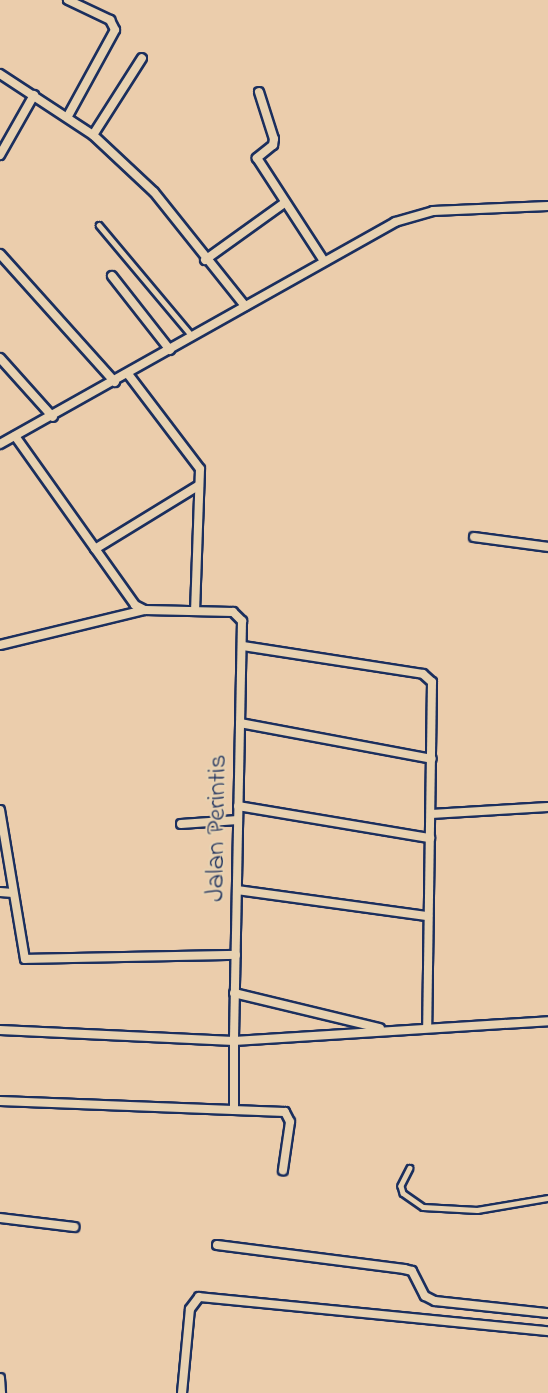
<!DOCTYPE html>
<html>
<head>
<meta charset="utf-8">
<style>
  body { margin:0 }
  #map { position:relative; width:548px; height:1393px; overflow:hidden; background:#ebcdac; font-family:"Indie Flower",sans-serif }
  div>[style] { position:absolute }
  [style*='--x'] { left:calc(var(--x)*1px); top:calc(var(--y)*1px); width:calc(var(--w)*1px); rotate:calc(var(--a)*1deg) }
  .roads { filter:drop-shadow(2px 0 #1b2f5e) drop-shadow(-2px 0 #1b2f5e) drop-shadow(0 2px #1b2f5e) drop-shadow(0 -2px #1b2f5e) }
  .lane>* { height:4.5px; margin:-2.25px; padding:0 2.25px; transform-origin:2.25px; border-radius:2.25px; background:#e8d2b1 }
  .street>* { height:8px; margin:-4px; padding:0 4px; transform-origin:4px; border-radius:4px; background:#e8d2b1 }
  span { translate:-50% -50%; white-space:nowrap; text-align:center; line-height:1.15; -webkit-text-stroke:4.5px #e8d2b1; paint-order:stroke }
  .street-label { font-size:27px; color:#1b2f5e }
</style>
</head>
<body>
<div id="map">
  <div class="roads">
    <div class="lane">
      <div style="--x:99;--y:225;--w:145;--a:50"></div>
      <div style="--x:410;--y:1168;--w:20;--a:117"></div>
      <div style="--x:401;--y:1186;--w:7;--a:74"></div>
      <div style="--x:403;--y:1193;--w:24;--a:35"></div>
      <div style="--x:423;--y:1207;--w:54;--a:3.2"></div>
      <div style="--x:477;--y:1210;--w:72;--a:-9.6"></div>
    </div>
    <div class="street">
      <div style="--x:68;--y:0;--w:47;--a:25.5"></div>
      <div style="--x:110;--y:20;--w:11;--a:63"></div>
      <div style="--x:115;--y:30;--w:98;--a:118.7"></div>
      <div style="--x:0;--y:74;--w:111;--a:33.3"></div>
      <div style="--x:93;--y:135;--w:83;--a:43.1"></div>
      <div style="--x:154;--y:192;--w:146;--a:51.4"></div>
      <div style="--x:259;--y:92;--w:49;--a:72.3"></div>
      <div style="--x:274;--y:139;--w:6;--a:99"></div>
      <div style="--x:273;--y:145;--w:21;--a:141"></div>
      <div style="--x:257;--y:158;--w:123;--a:57"></div>
      <div style="--x:93;--y:135;--w:91;--a:-57.5"></div>
      <div style="--x:0;--y:155;--w:69;--a:-60.5"></div>
      <div style="--x:0;--y:254;--w:172;--a:48.1"></div>
      <div style="--x:205;--y:260;--w:96;--a:-35.7"></div>
      <div style="--x:112;--y:276;--w:94;--a:51.9"></div>
      <div style="--x:0;--y:358;--w:79;--a:48.1"></div>
      <div style="--x:128;--y:374;--w:119;--a:52.8"></div>
      <div style="--x:200;--y:469;--w:142;--a:92"></div>
      <div style="--x:15;--y:436;--w:207;--a:54.6"></div>
      <div style="--x:135;--y:605;--w:11;--a:27"></div>
      <div style="--x:145;--y:610;--w:88;--a:1.3"></div>
      <div style="--x:233;--y:612;--w:13;--a:45"></div>
      <div style="--x:242;--y:621;--w:420;--a:91.1"></div>
      <div style="--x:234;--y:1041;--w:315;--a:-3.6"></div>
      <div style="--x:0;--y:444;--w:453;--a:-29.3"></div>
      <div style="--x:395;--y:222;--w:40;--a:-16"></div>
      <div style="--x:433;--y:211;--w:115;--a:-2.5"></div>
      <div style="--x:474;--y:537;--w:75;--a:7.7"></div>
      <div style="--x:95;--y:549;--w:121;--a:-31.5"></div>
      <div style="--x:0;--y:645;--w:149;--a:-13.6"></div>
      <div style="--x:243;--y:646;--w:182;--a:8.8"></div>
      <div style="--x:423;--y:674;--w:12;--a:42"></div>
      <div style="--x:432;--y:682;--w:345;--a:90.8"></div>
      <div style="--x:240;--y:723;--w:195;--a:10.6"></div>
      <div style="--x:238;--y:806;--w:195;--a:9.5"></div>
      <div style="--x:0;--y:810;--w:151;--a:80.5"></div>
      <div style="--x:25;--y:959;--w:211;--a:-1.1"></div>
      <div style="--x:431;--y:814;--w:117;--a:-3.4"></div>
      <div style="--x:181;--y:824;--w:57;--a:-4"></div>
      <div style="--x:237;--y:890;--w:193;--a:7.8"></div>
      <div style="--x:0;--y:892;--w:13;--a:4"></div>
      <div style="--x:234;--y:993;--w:150;--a:13.5"></div>
      <div style="--x:0;--y:1030;--w:234;--a:2.7"></div>
      <div style="--x:234;--y:1041;--w:69;--a:90"></div>
      <div style="--x:0;--y:1101;--w:285;--a:2.2"></div>
      <div style="--x:285;--y:1112;--w:11;--a:63"></div>
      <div style="--x:290;--y:1122;--w:49;--a:98.3"></div>
      <div style="--x:0;--y:1218;--w:75;--a:6.9"></div>
      <div style="--x:217;--y:1245;--w:189;--a:7.3"></div>
      <div style="--x:404;--y:1269;--w:8;--a:14"></div>
      <div style="--x:412;--y:1271;--w:28;--a:63"></div>
      <div style="--x:425;--y:1296;--w:11;--a:27"></div>
      <div style="--x:435;--y:1301;--w:114;--a:6.1"></div>
      <div style="--x:0;--y:1378;--w:15;--a:86"></div>
      <div style="--x:182;--y:1393;--w:84;--a:-84.6"></div>
      <div style="--x:190;--y:1309;--w:15;--a:-53"></div>
      <div style="--x:199;--y:1297;--w:351;--a:5.6"></div>
    </div>
  </div>
  <div class="street-label">
    <span style="left:217px;top:828px;rotate:-89deg">Jalan Perintis</span>
  </div>
</div>
</body>
</html>
